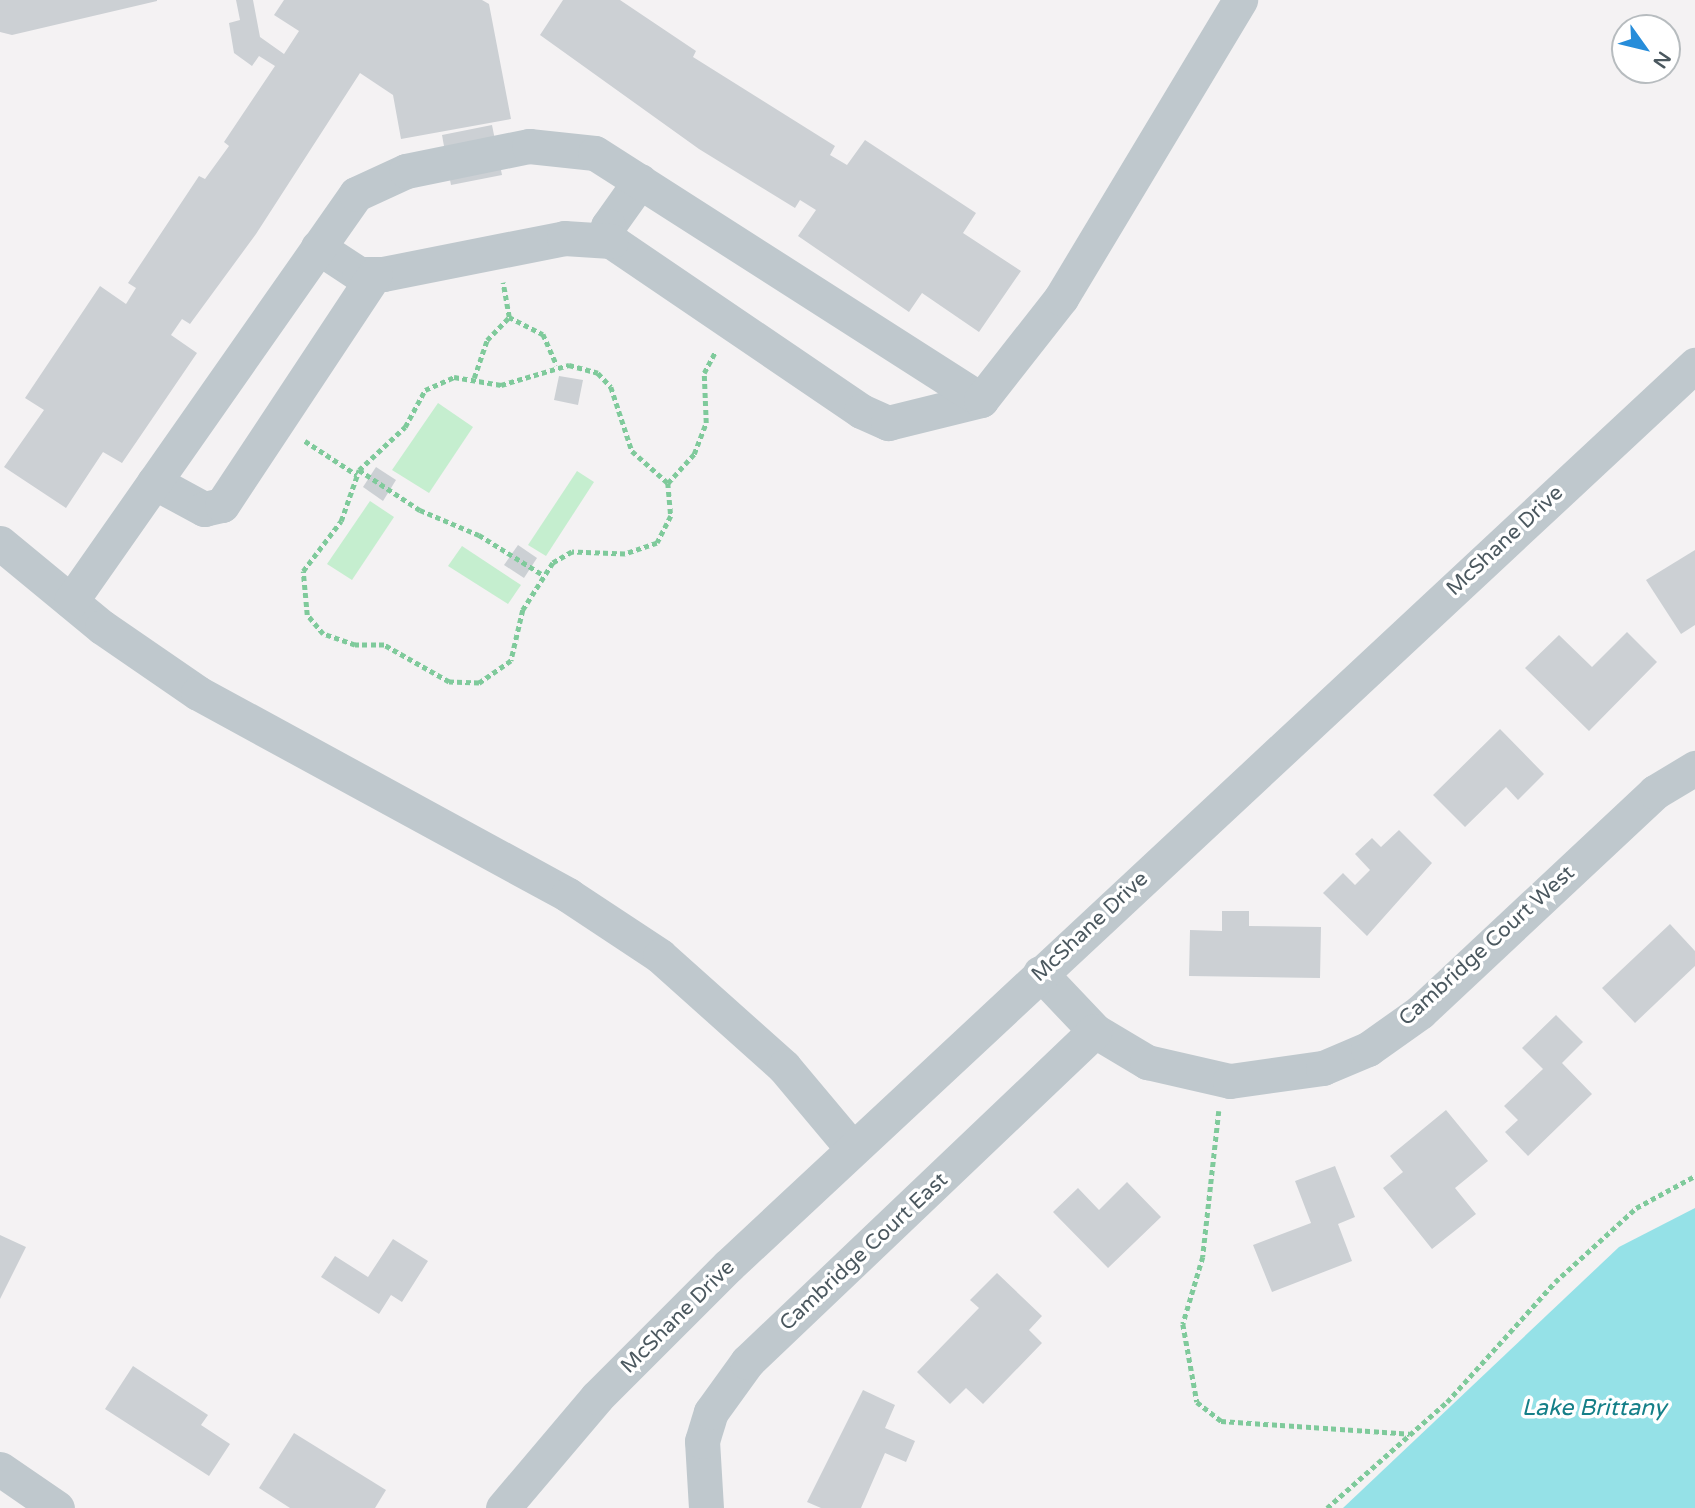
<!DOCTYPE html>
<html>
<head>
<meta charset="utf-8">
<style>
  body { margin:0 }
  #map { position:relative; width:1695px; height:1508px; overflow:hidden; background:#f4f2f3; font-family:"Varela Round",sans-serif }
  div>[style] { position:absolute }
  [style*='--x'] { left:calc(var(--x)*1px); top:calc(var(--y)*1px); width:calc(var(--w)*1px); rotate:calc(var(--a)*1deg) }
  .green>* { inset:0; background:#c5eecf }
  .water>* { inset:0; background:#95e1e7 }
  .building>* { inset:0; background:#ccd0d4 }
  .path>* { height:4.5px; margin-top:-2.25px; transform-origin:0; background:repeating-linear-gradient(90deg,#7fca9b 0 5px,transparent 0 8.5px) }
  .minor>* { height:35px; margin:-17.5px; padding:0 17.5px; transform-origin:17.5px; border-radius:17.5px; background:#bfc8cd }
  span { translate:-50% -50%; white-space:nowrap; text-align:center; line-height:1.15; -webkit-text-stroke:7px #fff; paint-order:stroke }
  .street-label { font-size:21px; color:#4b585f }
  .water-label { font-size:23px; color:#157f88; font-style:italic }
  .north { position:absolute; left:1611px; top:14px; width:70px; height:70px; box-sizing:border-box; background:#fff; border:2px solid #b7bcbf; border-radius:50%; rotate:124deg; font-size:19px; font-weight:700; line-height:28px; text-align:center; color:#4b585f }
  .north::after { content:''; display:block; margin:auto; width:24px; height:32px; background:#278dda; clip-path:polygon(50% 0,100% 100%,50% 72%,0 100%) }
</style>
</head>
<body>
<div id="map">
  <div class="green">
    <div style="clip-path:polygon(438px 403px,473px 427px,429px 493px,392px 470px)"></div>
    <div style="clip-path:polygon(577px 471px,594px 482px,546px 556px,528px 545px)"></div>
    <div style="clip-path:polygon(370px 501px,394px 517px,352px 580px,327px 564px)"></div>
    <div style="clip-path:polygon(462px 546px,521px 585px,508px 604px,448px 566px)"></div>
  </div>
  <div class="water">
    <div style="clip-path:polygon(1695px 1208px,1695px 1508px,1343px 1508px,1619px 1247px)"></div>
  </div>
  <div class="building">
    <div style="clip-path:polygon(0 0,157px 0,157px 1px,12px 35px,0 32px)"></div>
    <div style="clip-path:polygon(236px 0,253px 0,260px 37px,284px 54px,299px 31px,274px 15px,284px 0,482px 0,489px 4px,511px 119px,401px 139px,393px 95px,360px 73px,256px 234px,190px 324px,182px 319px,171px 335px,197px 353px,122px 463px,103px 452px,66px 508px,4px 467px,44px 410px,25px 398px,100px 286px,126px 304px,136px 288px,128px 283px,199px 176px,205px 179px,229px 146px,224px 142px,275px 66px,259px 56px,252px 66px,234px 53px,229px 23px,240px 20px)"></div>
    <div style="clip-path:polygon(563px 0,620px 0,696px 51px,693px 57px,835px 146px,830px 155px,847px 165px,865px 140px,976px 213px,963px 233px,1021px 271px,979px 332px,922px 293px,909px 312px,798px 236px,816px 210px,800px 200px,795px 208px,699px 149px,540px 35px)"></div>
    <div style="clip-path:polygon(492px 125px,502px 175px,451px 185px,442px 135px)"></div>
    <div style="clip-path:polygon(559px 376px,583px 380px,578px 405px,554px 400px)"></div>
    <div style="clip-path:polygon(376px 467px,396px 480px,383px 501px,363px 487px)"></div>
    <div style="clip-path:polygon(518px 545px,537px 558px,524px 578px,504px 565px)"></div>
    <div style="clip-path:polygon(1695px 550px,1695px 625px,1681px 634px,1646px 580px)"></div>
    <div style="clip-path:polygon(1627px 632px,1657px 662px,1589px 731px,1525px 668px,1559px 635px,1592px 667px)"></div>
    <div style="clip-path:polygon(1500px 729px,1544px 774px,1518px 800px,1506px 787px,1465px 827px,1433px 795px)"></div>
    <div style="clip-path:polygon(1399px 830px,1432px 863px,1367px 936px,1323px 893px,1343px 873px,1355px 885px,1370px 870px,1355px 854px,1372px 838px,1381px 847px)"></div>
    <div style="clip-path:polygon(1222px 911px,1249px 911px,1249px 926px,1321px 927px,1320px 978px,1189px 976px,1190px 930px,1222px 931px)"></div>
    <div style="clip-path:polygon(1670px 924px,1695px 951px,1695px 966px,1635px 1023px,1602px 988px)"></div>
    <div style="clip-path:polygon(1556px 1015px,1583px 1042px,1562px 1063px,1592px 1094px,1528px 1156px,1505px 1132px,1518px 1120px,1504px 1106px,1543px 1069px,1522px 1048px)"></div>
    <div style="clip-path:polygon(1446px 1110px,1488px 1161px,1455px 1188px,1476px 1214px,1432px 1249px,1383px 1188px,1403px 1172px,1390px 1156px)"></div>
    <div style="clip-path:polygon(1335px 1166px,1355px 1217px,1338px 1224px,1352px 1261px,1272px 1292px,1253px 1245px,1311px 1223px,1295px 1181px)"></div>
    <div style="clip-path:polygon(1127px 1182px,1161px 1217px,1108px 1268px,1053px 1212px,1078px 1188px,1099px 1210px)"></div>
    <div style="clip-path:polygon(0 1235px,26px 1247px,0 1299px)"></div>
    <div style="clip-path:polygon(393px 1239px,428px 1261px,402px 1302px,391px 1295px,379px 1314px,321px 1277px,335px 1256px,368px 1277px)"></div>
    <div style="clip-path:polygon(997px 1273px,1042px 1316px,1029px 1330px,1042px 1343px,983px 1404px,966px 1388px,950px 1404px,917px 1372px,979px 1308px,970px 1300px)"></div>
    <div style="clip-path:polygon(133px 1366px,208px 1415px,201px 1425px,230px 1444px,209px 1476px,105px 1409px)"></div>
    <div style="clip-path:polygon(863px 1390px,895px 1405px,885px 1428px,915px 1441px,906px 1462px,885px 1453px,861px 1508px,821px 1508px,807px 1502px)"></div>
    <div style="clip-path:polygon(294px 1433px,386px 1490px,375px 1508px,290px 1508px,259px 1488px)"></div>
  </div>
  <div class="path">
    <div style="--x:509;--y:317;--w:38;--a:27"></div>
    <div style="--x:543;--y:334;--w:34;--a:66"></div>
    <div style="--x:569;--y:365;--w:30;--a:15"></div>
    <div style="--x:598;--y:373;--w:19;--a:47"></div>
    <div style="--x:611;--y:387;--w:67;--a:71.8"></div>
    <div style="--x:632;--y:451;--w:48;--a:41.6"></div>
    <div style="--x:668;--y:483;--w:33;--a:85"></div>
    <div style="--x:671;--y:516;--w:30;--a:117"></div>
    <div style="--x:657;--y:543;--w:34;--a:161"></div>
    <div style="--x:625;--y:554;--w:53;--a:-177.8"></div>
    <div style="--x:572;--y:552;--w:22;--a:150"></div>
    <div style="--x:553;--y:563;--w:56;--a:122.6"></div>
    <div style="--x:523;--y:610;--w:52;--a:103.2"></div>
    <div style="--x:511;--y:661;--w:39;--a:145"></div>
    <div style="--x:479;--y:683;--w:30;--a:-178"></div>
    <div style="--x:449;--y:682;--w:75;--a:-150.4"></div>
    <div style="--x:384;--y:645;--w:29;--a:180"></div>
    <div style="--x:355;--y:645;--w:34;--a:-161"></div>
    <div style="--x:323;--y:634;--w:25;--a:-130"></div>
    <div style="--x:307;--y:615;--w:44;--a:-95.2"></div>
    <div style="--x:303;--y:571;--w:63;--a:-52.8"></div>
    <div style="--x:341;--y:521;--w:54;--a:-70.6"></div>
    <div style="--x:359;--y:470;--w:63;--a:-43.1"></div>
    <div style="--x:405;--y:427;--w:42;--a:-61.6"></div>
    <div style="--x:425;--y:390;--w:32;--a:-24"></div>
    <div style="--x:454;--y:377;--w:48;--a:9.7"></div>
    <div style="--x:501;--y:385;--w:71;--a:-16.4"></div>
    <div style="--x:474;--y:378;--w:40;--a:-71.1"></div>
    <div style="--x:487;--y:340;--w:32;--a:-46"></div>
    <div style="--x:509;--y:317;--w:35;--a:-100"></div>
    <div style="--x:305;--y:441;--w:62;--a:33.2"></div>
    <div style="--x:359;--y:470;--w:73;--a:33.3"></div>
    <div style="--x:420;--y:510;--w:64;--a:23"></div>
    <div style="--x:479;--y:535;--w:75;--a:32"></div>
    <div style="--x:668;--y:483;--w:39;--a:-48"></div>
    <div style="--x:694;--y:454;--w:33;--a:-69"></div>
    <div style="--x:706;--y:423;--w:50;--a:-92.3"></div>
    <div style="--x:704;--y:373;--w:24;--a:-62"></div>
    <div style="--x:1219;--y:1111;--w:147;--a:96.3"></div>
    <div style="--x:1203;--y:1257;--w:70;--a:106.6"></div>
    <div style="--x:1183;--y:1324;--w:79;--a:79.8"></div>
    <div style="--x:1197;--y:1402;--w:31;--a:38"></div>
    <div style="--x:1221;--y:1421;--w:189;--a:3.9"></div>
    <div style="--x:1327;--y:1508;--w:160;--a:-41.5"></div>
    <div style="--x:1447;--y:1402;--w:161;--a:-48"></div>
    <div style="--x:1555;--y:1282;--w:110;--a:-42.4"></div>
    <div style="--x:1636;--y:1208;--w:67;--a:-28.5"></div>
  </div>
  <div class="minor">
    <div style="--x:640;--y:181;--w:55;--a:125.4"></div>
    <div style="--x:608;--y:226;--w:15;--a:79"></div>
    <div style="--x:611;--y:241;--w:302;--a:34.2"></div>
    <div style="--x:861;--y:411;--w:30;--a:24"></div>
    <div style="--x:888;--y:423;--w:96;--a:-13.9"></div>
    <div style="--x:318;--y:247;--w:49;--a:33.4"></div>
    <div style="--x:359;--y:274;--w:24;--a:0"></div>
    <div style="--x:383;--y:274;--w:185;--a:-11.2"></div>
    <div style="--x:564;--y:238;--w:47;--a:3.7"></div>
    <div style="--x:154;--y:482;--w:57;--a:28.4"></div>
    <div style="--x:204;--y:509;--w:18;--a:-13"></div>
    <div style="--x:222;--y:505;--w:277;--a:-56.5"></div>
    <div style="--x:0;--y:543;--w:132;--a:39.5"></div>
    <div style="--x:102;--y:627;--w:116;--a:34.5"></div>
    <div style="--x:198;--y:693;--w:422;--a:28.6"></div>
    <div style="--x:568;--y:895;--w:110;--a:33.5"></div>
    <div style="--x:660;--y:956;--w:166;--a:41.8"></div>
    <div style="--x:784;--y:1067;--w:106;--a:50"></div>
    <div style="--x:71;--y:601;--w:497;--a:-55"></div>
    <div style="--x:356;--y:194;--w:55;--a:-24.7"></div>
    <div style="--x:406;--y:171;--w:126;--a:-11.5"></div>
    <div style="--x:529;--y:146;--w:66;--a:6.1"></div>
    <div style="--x:595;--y:153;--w:458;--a:32.6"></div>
    <div style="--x:981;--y:400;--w:130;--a:-51.9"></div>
    <div style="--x:1061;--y:298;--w:348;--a:-59"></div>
    <div style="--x:1040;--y:973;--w:80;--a:46.5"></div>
    <div style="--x:1095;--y:1031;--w:61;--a:30.8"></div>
    <div style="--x:1147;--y:1062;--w:85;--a:12.9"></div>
    <div style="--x:1230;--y:1081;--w:94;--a:-8"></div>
    <div style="--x:1323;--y:1068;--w:49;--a:-22.9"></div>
    <div style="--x:1368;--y:1049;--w:64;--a:-35.4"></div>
    <div style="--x:1420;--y:1012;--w:322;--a:-43.1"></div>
    <div style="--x:1655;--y:792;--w:47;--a:-31"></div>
    <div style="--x:0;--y:1469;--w:69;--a:34.4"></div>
    <div style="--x:503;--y:1508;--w:145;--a:-49.7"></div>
    <div style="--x:597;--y:1397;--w:185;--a:-45"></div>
    <div style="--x:728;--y:1266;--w:1322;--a:-42.98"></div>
    <div style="--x:706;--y:1508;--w:67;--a:-93.4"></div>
    <div style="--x:702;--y:1441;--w:30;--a:-73"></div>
    <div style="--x:711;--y:1412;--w:62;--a:-54.2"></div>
    <div style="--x:747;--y:1362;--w:480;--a:-43.6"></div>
  </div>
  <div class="street-label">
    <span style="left:1505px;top:541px;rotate:-43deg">McShane Drive</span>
    <span style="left:1090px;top:927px;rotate:-43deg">McShane Drive</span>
    <span style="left:1487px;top:946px;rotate:-42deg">Cambridge Court West</span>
    <span style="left:864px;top:1252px;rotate:-43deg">Cambridge Court East</span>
    <span style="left:678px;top:1317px;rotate:-45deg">McShane Drive</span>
  </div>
  <div class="water-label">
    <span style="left:1594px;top:1408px">Lake Brittany</span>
  </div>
  <div class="north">N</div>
</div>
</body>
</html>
